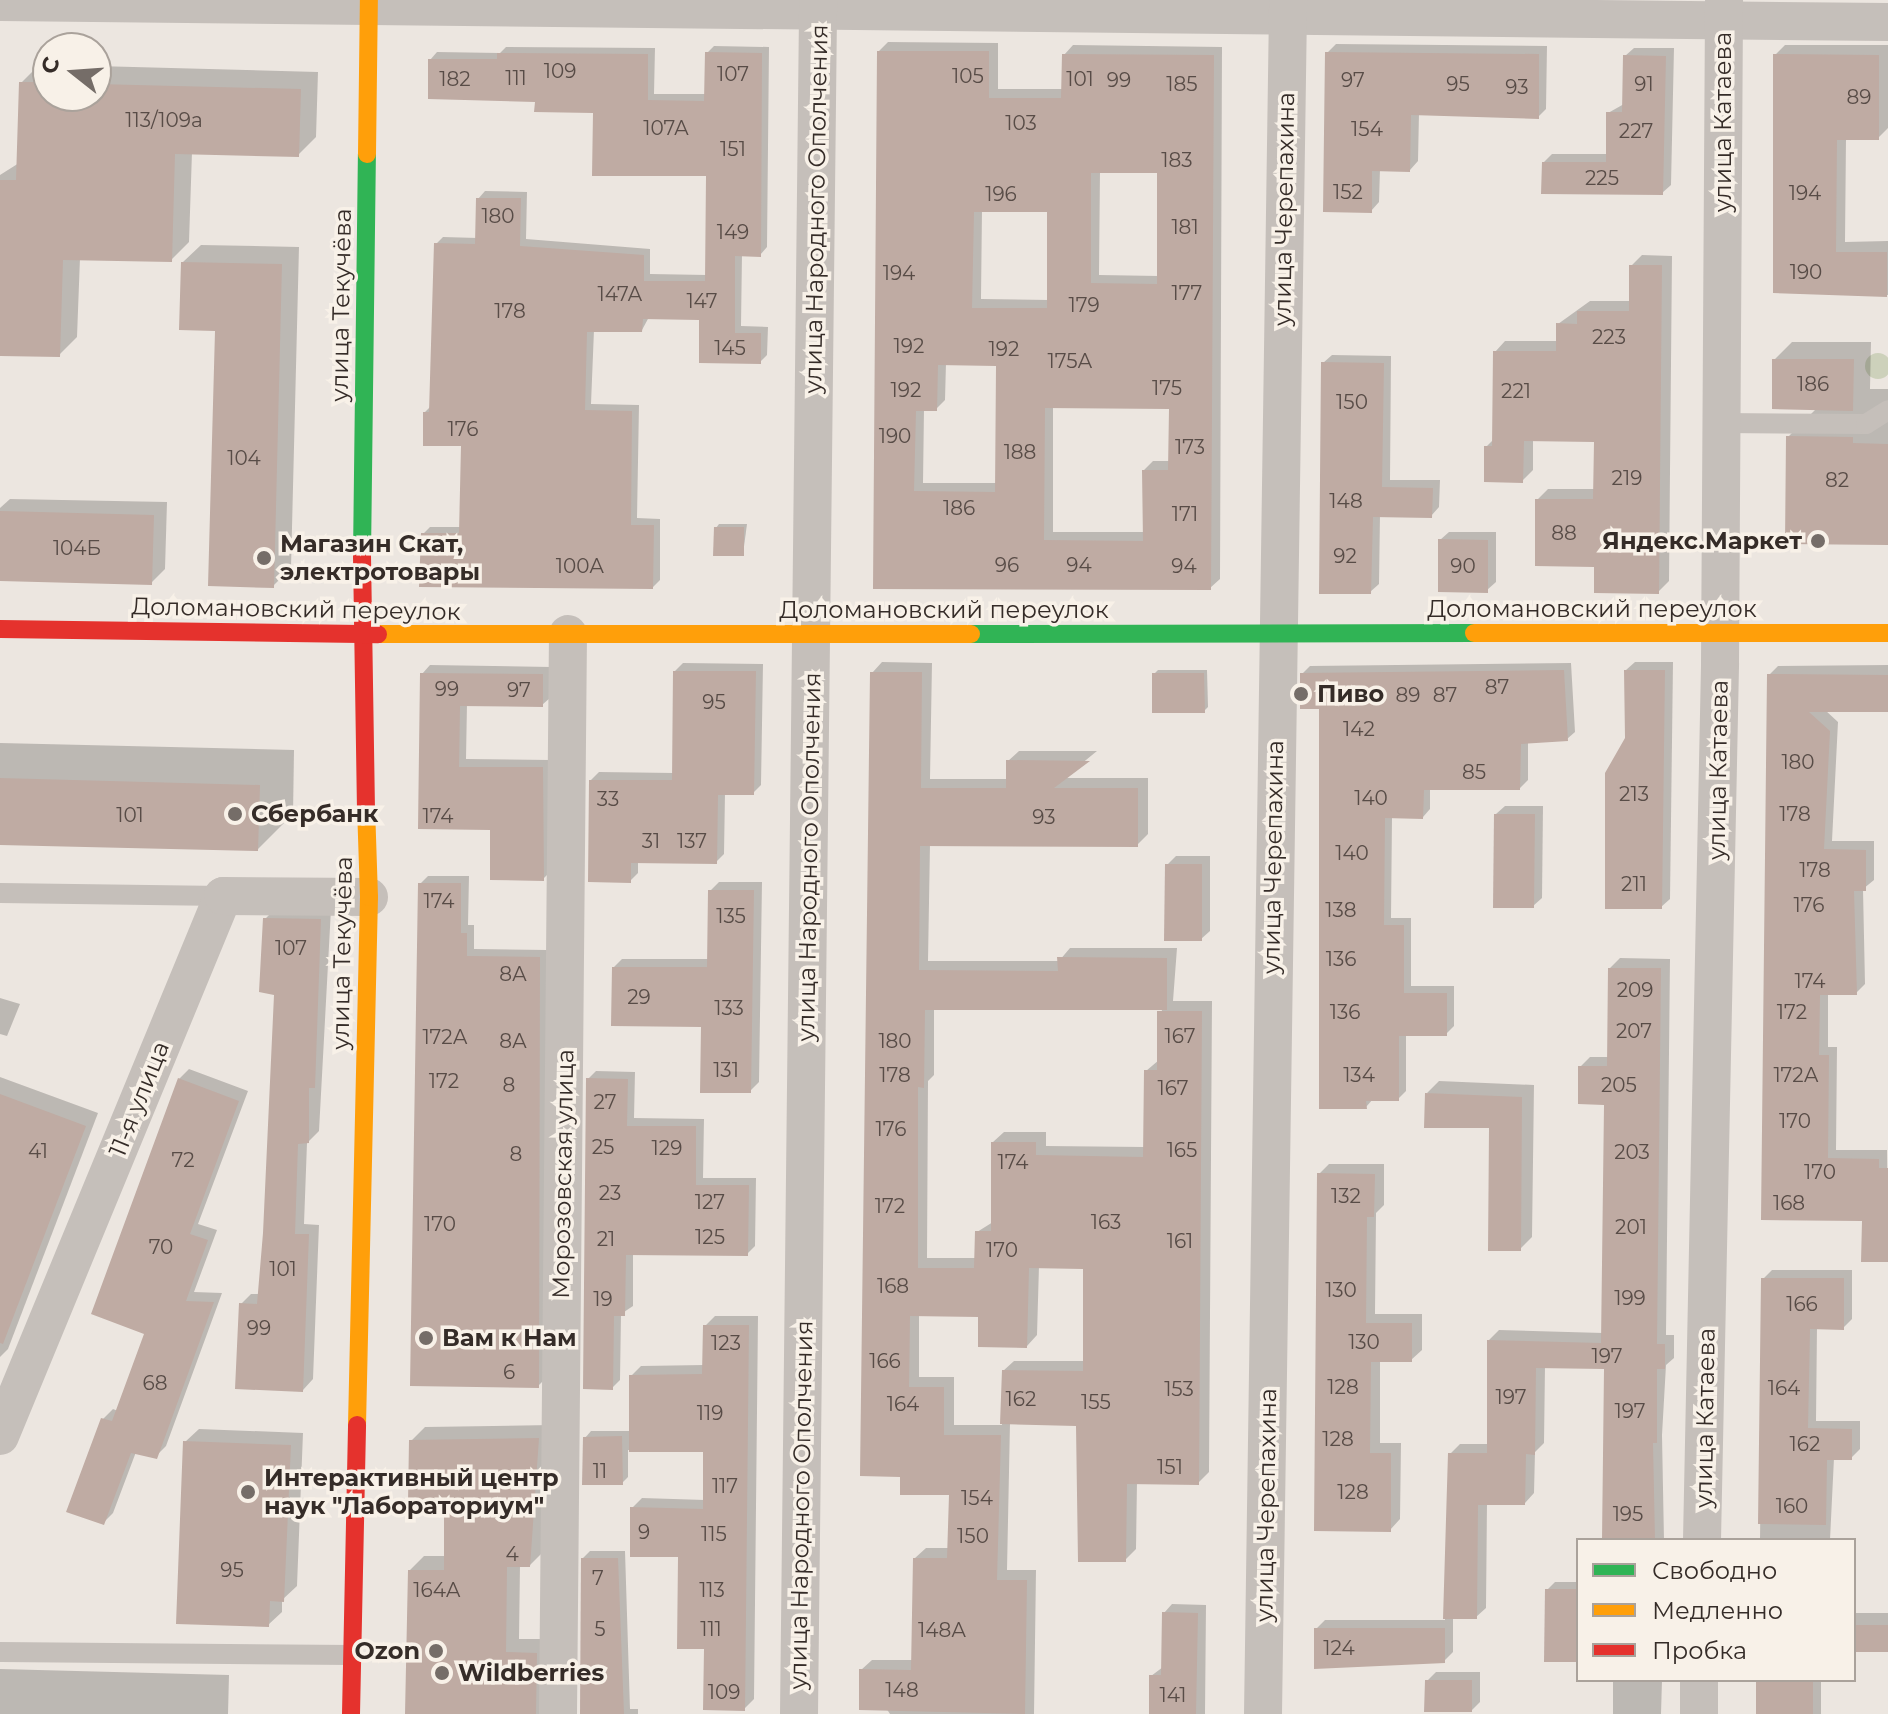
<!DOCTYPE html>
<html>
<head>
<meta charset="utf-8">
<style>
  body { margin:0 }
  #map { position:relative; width:1888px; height:1714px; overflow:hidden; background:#ece6e0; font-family:Montserrat,sans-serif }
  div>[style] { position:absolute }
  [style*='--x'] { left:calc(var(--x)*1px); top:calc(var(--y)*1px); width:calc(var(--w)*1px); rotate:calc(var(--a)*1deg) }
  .green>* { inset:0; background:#cdd1bb }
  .round { border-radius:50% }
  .shadow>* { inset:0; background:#0003 }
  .building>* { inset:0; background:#bfaba3 }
  .lane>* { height:20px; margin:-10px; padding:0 10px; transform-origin:10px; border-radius:10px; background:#c5bfba }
  .street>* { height:38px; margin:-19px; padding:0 19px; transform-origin:19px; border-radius:19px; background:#c5bfba }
  .fast>* { height:18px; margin:-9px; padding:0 9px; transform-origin:9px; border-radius:9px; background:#30b455 }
  .slow>* { height:18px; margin:-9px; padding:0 9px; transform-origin:9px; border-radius:9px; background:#ff9f0a }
  .jam>* { height:18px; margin:-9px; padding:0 9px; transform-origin:9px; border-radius:9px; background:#e5322d }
  .dots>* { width:22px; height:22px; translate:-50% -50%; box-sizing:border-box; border:4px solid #f8f1e8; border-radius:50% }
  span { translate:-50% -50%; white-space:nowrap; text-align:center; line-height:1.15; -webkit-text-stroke:7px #f8f1e8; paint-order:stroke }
  .number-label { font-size:20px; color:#584c47 }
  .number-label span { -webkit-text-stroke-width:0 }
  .street-label { font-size:24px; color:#352c28 }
  .poi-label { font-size:24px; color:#352c28; font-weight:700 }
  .right { translate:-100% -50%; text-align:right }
  .left { translate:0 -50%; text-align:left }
  .legend { position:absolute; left:1576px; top:1538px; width:280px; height:144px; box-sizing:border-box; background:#f8f1e8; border:2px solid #aaa29b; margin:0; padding:10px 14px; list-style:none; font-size:24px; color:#352c28 }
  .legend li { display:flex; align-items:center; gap:16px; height:40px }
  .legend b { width:40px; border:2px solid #aaa29b }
  .north { position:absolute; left:32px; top:32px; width:80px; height:80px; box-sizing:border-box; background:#f8f1e8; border:2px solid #aaa29b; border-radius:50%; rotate:287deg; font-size:22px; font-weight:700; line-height:32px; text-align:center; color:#352c28 }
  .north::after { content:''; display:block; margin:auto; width:28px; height:36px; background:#756d68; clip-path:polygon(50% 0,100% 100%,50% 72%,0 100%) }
</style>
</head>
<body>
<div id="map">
  <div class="green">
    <div class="round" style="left:1865px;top:353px;width:26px;height:26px"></div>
  </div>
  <div class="shadow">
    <div style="clip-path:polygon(evenodd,888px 42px,998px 43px,998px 89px,1063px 89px,1064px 55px,1073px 45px,1222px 47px,1220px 579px,1210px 588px,875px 587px,879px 51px,888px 42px,1100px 171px,1159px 171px,1159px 276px,1099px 275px,1100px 171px,888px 42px,982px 210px,1049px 210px,1049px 300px,981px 299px,982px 210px,888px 42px,946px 363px,998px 364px,997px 483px,923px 483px,924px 409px,936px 409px,945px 400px,946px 363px,888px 42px,1053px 406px,1171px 407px,1170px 461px,1153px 461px,1144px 470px,1145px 532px,1053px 532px,1053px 406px)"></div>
    <div style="clip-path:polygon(1336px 44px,1547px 46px,1546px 109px,1538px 117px,1419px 113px,1418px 161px,1410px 170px,1380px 169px,1379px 202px,1371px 211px,1327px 53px)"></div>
    <div style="clip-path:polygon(1785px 45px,1888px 45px,1888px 128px,1878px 138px,1846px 138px,1845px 242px,1888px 241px,1888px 295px,1775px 291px,1775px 55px)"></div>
    <div style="clip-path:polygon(714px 46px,769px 47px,767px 247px,760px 255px,742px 254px,741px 326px,768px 327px,767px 355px,760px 362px,701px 318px,649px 317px,642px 330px,594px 330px,591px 404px,639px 405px,637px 518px,660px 519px,660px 580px,653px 587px,423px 534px,430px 527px,461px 527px,463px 444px,425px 412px,431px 406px,436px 244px,443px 237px,478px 238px,478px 199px,485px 191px,527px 192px,526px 239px,650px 249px,650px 274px,707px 275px,708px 174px,595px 111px,537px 100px,430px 60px,437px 52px,500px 53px,506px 47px,655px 48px,654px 94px,706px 94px,707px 53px)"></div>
    <div style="clip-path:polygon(1634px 48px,1674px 48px,1671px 185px,1662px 193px,1544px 162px,1552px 154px,1608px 154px,1608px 113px,1624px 104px,1625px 56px)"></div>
    <div style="clip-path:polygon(39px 65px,48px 65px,48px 96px,96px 96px,96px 66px,318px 72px,316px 137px,298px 155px,192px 152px,189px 242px,171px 260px,80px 258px,77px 337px,59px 355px,0 354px,0 175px,19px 163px,21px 83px)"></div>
    <div style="clip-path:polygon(201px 245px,299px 247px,291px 568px,273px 586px,217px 329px,183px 262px)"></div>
    <div style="clip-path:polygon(1642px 255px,1672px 256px,1669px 581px,1658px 592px,1537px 500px,1548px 489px,1595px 489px,1596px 440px,1533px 439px,1533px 470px,1522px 481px,1486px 447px,1494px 439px,1495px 352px,1505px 341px,1558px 341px,1558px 324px,1590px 301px,1631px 301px,1631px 266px)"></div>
    <div style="clip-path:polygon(1792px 342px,1871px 342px,1870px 389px,1888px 389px,1888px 543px,1788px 437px,1817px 408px,1774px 360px)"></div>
    <div style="clip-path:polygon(1332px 355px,1391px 356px,1390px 480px,1440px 480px,1439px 507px,1431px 516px,1380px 515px,1379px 584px,1370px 592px,1323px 363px)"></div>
    <div style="clip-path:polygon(10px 499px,167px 502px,165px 569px,151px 583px,0 579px,0 508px)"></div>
    <div style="clip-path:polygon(719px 524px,747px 524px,743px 554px,716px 528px)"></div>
    <div style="clip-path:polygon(1449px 532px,1496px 532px,1496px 582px,1487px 590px,1440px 540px)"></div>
    <div style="clip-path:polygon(evenodd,882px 662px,932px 663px,930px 779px,1008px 779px,1008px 761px,1019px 751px,1097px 751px,1064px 778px,1148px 778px,1148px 834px,1137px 845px,930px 844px,928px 961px,1059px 961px,1070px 948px,1177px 948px,1173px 1001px,1212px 1001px,1209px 1472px,1198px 1483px,1137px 1482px,1136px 1549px,1125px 1560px,1078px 1424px,1010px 1423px,1007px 1570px,1036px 1570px,1034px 1714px,890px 1714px,861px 1670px,872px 1660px,913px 1660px,915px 1558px,926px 1548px,950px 1548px,951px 1493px,902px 1493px,872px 673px,882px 662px,934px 1008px,1162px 1008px,1159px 1060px,1146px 1071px,1145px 1147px,1046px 1146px,1046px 1132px,1004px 1132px,993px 1142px,993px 1222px,977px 1232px,976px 1258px,927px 1258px,928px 1081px,934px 1075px,934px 1008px,882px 662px,1039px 1266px,1085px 1267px,1085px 1361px,1014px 1361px,1003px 1371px,1002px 1425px,954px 1425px,954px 1377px,919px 1377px,919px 1314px,980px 1315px,1027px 1346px,1037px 1335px,1039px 1266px)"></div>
    <div style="clip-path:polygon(1635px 662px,1673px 662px,1670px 899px,1661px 907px,1628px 739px,1626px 670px)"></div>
    <div style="clip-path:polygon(683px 663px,763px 664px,761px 785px,753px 793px,725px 793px,724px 854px,716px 862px,638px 861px,638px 873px,630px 881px,591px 780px,599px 772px,674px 773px,675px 671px)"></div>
    <div style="clip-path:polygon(1571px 663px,1575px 732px,1567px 739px,1528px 742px,1528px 780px,1520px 788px,1430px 788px,1430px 809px,1423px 817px,1392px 817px,1391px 918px,1411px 918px,1411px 986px,1454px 986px,1454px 1026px,1446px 1034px,1406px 1034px,1406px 1091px,1398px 1099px,1373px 1099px,1366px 1107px,1321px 707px,1302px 674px,1310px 666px)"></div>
    <div style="clip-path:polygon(430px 665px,551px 667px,551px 697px,542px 705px,467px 704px,466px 759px,550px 760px,551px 871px,543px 879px,492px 828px,420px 827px,422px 674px)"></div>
    <div style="clip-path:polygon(1888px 665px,1888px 710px,1825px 710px,1838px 722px,1832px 841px,1874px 841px,1874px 880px,1863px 889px,1865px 984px,1856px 993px,1828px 993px,1828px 1047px,1837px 1047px,1836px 1150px,1887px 1150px,1888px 1260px,1864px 1219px,1763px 1218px,1769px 675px,1778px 666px)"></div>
    <div style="clip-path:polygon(1158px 670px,1207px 670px,1208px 707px,1204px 711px,1154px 674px)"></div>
    <div style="clip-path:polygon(0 743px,294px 750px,293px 814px,258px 849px,0 843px)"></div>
    <div style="clip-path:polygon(1505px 806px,1543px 806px,1542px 898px,1533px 906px,1496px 814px)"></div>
    <div style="clip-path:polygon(1176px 856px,1210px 856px,1210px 931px,1201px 939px,1167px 865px)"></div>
    <div style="clip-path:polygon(428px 876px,469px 876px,468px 925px,474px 925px,474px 949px,547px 950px,546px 1378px,538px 1386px,420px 884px)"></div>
    <div style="clip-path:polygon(719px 882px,762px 882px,759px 1082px,750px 1091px,703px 1025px,614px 967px,622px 959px,709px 959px,710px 891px)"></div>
    <div style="clip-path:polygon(275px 909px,331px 909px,319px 1131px,307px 1143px,304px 1224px,319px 1225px,313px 1379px,303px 1390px,241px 1304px,251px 1294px,259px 1294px,265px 1233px,276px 994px,265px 919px)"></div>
    <div style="clip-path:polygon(1620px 958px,1670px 959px,1666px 1335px,1674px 1335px,1674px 1358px,1666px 1365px,1662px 1435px,1664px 1540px,1605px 1540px,1606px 1367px,1545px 1366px,1544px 1443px,1535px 1452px,1534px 1493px,1525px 1503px,1487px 1503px,1486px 1608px,1476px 1617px,1453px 1617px,1453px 1652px,1444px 1661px,1316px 1667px,1316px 1629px,1325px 1620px,1445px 1620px,1450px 1454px,1460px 1444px,1489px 1444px,1489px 1340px,1499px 1330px,1603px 1333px,1606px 1103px,1580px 1067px,1590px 1057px,1610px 1057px,1610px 968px)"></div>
    <div style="clip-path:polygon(0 998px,20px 1004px,7px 1036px,0 1034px)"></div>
    <div style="clip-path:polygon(189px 1069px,248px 1091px,198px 1224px,217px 1230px,194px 1292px,222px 1293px,166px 1446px,156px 1456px,136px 1452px,113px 1513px,103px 1523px,103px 1419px,113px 1409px,118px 1411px,147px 1332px,179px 1079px)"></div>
    <div style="clip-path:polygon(596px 1071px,635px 1072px,634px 1118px,704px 1119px,703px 1178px,756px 1178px,755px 1246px,747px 1254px,633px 1253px,633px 1306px,621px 1314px,620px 1380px,612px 1388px,588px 1079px)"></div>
    <div style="clip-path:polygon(0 1077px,98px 1113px,8px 1349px,0 1357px)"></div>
    <div style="clip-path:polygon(1439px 1081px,1534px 1085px,1532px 1237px,1520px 1249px,1491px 1126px,1427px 1093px)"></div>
    <div style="clip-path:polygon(1329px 1164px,1384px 1164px,1384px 1205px,1376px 1213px,1375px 1314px,1422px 1314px,1422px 1350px,1411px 1360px,1380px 1360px,1380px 1443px,1401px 1443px,1400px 1519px,1390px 1530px,1316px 1529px,1319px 1174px)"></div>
    <div style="clip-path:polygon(1772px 1270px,1852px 1270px,1852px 1319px,1843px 1328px,1817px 1327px,1816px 1421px,1860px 1421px,1860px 1449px,1851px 1458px,1834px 1458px,1830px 1540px,1760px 1540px,1763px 1279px)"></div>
    <div style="clip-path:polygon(715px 1316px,758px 1316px,754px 1699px,744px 1709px,706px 1647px,680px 1555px,632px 1508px,642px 1498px,705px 1500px,705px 1450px,628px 1450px,628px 1477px,622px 1483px,585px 1438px,591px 1431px,631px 1431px,631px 1376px,641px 1366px,704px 1365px,705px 1326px)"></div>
    <div style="clip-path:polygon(552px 1425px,544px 1551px,530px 1565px,520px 1565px,519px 1639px,550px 1639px,541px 1714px,407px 1714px,410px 1570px,424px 1556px,446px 1556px,446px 1498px,411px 1441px,425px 1427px)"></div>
    <div style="clip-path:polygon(199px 1429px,303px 1433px,297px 1586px,282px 1600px,282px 1612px,268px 1625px,185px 1442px)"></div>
    <div style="clip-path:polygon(590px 1551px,625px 1551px,630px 1709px,638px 1709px,638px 1714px,590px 1714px,583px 1558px)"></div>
    <div style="clip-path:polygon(1555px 1582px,1578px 1582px,1578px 1660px,1547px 1590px)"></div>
    <div style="clip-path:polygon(1172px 1604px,1206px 1605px,1205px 1714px,1151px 1714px,1151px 1676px,1163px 1667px,1164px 1613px)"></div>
    <div style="clip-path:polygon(1854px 1613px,1888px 1613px,1888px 1650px,1854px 1650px)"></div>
    <div style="clip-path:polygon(0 1669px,229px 1675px,228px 1714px,0 1714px)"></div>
    <div style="clip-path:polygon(1436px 1672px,1480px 1672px,1480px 1702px,1472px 1710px,1427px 1681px)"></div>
    <div style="clip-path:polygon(1613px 1680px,1662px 1680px,1661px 1714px,1613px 1714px)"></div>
    <div style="clip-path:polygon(1758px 1680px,1821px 1680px,1821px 1714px,1758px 1714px)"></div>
  </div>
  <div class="building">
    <div style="clip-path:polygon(evenodd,877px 51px,989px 51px,989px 98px,1061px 98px,1062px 54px,1214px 55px,1211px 590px,873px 589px,877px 51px,1091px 173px,1157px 173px,1157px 284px,1091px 283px,1091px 173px,877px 51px,974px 212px,1047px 212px,1047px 308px,972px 308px,974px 212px,877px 51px,938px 365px,996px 366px,995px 492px,914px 491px,916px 411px,937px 411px,938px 365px,877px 51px,1045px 408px,1169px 409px,1168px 470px,1142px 470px,1143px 541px,1044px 540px,1045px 408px)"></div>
    <div style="clip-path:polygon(705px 52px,762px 53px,761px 257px,735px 256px,735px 333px,761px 333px,761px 364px,699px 363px,699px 320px,643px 319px,642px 332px,587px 332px,585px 410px,632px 411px,631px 525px,654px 525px,653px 589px,419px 587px,421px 533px,459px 533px,461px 446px,423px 446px,423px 412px,429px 412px,434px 243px,475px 244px,476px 198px,521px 198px,520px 246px,644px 255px,644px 281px,705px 281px,706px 176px,592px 176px,593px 113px,534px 112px,535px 102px,428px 99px,428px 59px,497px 59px,497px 53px,648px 54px,648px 100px,704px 101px)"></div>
    <div style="clip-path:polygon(1325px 52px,1539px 54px,1539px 119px,1411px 115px,1410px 172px,1372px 171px,1372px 213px,1323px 212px)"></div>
    <div style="clip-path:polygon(1773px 54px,1879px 55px,1879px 140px,1837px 140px,1836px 252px,1887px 252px,1887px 297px,1773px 293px)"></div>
    <div style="clip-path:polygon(1623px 55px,1666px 56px,1663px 195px,1541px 194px,1542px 162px,1606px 162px,1606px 112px,1622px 112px)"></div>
    <div style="clip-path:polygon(19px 82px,48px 82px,48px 96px,96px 96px,96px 84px,301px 89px,299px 157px,175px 154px,172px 262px,63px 260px,60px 357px,0 356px,0 180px,16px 180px)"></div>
    <div style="clip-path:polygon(181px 262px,282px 264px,274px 588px,208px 586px,215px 331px,179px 330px)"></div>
    <div style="clip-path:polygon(1629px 265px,1662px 265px,1659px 594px,1594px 593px,1594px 567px,1535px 566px,1535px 499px,1593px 499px,1594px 442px,1524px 441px,1523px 483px,1484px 482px,1484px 446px,1492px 446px,1493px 351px,1556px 351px,1556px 323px,1577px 324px,1577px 311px,1629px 311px)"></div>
    <div style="clip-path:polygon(1772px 359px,1854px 359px,1853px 411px,1772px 409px)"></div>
    <div style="clip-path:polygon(1321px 362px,1384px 363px,1382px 487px,1433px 488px,1432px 518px,1373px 517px,1371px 594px,1319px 594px)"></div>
    <div style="clip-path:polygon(1786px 436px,1853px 437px,1853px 443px,1888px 444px,1888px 545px,1785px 544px)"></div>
    <div style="clip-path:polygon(0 511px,154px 515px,152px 585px,0 581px)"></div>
    <div style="clip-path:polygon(714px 527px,744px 527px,744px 556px,713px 556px)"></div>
    <div style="clip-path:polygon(1438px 539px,1488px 540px,1488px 593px,1438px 592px)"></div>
    <div style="clip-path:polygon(1564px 670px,1568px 741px,1521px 744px,1520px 790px,1424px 790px,1423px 819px,1385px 818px,1384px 925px,1404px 925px,1404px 993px,1447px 993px,1447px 1036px,1399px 1036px,1399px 1101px,1366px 1101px,1367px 1109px,1319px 1109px,1319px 709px,1300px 709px,1300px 673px)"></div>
    <div style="clip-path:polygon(1624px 670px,1665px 670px,1662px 909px,1605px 909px,1605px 773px,1625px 738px)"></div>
    <div style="clip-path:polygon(673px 671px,756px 671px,754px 795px,718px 795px,717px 864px,631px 863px,631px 883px,588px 882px,589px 780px,672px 780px)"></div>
    <div style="clip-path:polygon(870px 672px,922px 672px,921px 788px,1006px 788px,1006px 760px,1090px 761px,1054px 788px,1138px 788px,1138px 847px,920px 846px,919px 970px,1058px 971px,1057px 957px,1167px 958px,1167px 1010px,925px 1010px,924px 1088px,918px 1087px,918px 1268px,974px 1268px,975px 1231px,991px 1231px,991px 1142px,1036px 1142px,1036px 1155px,1143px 1157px,1144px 1070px,1157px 1070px,1157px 1011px,1202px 1011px,1199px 1485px,1127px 1484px,1126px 1562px,1078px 1562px,1076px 1426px,1000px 1424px,1002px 1370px,1083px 1371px,1083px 1269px,1029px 1268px,1027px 1348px,978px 1347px,978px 1317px,910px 1316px,909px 1387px,944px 1387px,944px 1435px,1001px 1435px,997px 1580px,1027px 1580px,1025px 1714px,859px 1710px,859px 1669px,911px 1670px,913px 1558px,947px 1558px,949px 1495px,900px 1495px,900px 1477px,860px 1476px)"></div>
    <div style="clip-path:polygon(420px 673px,543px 674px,543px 707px,460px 706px,459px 767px,543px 767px,544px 881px,490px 880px,490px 830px,418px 829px)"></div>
    <div style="clip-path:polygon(1152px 673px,1204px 673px,1205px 713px,1152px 713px)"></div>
    <div style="clip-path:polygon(1767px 674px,1888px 675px,1888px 712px,1809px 712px,1830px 731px,1824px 849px,1866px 850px,1866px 891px,1854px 891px,1857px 995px,1820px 995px,1819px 1055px,1829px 1055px,1828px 1158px,1879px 1159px,1879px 1168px,1888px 1168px,1888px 1262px,1861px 1262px,1862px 1221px,1761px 1220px)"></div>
    <div style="clip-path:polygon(0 778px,260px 785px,258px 851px,0 845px)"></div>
    <div style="clip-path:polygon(1494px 814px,1535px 814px,1534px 908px,1493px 908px)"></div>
    <div style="clip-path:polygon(1165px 864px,1202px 864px,1202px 941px,1164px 941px)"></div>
    <div style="clip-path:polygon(418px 883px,461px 883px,461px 933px,467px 933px,467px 956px,540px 957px,539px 1388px,410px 1386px)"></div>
    <div style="clip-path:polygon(708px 890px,754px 890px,751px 1093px,700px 1093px,701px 1027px,611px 1026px,612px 967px,707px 967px)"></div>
    <div style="clip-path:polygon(263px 918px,321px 919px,315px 1088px,309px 1088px,309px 1143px,298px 1144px,295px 1234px,309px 1234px,303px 1392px,235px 1389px,239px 1303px,257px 1304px,263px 1233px,274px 995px,259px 992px)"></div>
    <div style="clip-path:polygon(1608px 968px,1661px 968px,1657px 1344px,1665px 1344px,1665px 1369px,1657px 1369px,1657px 1443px,1653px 1443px,1655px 1540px,1602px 1540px,1604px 1369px,1536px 1368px,1535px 1455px,1526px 1454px,1525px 1505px,1478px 1505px,1477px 1619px,1443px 1619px,1448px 1453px,1487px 1453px,1487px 1340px,1601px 1343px,1604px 1105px,1578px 1104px,1578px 1066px,1607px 1066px)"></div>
    <div style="clip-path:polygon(178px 1078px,239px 1101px,190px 1234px,208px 1240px,186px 1301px,214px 1302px,157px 1459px,131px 1453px,104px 1525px,66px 1512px,101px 1418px,112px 1421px,144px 1334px,91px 1314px)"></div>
    <div style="clip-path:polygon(586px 1078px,628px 1079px,627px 1126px,696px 1126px,696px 1185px,749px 1185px,748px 1256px,626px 1255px,625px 1316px,614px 1316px,613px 1390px,583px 1389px)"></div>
    <div style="clip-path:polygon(1425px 1093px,1522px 1097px,1521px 1251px,1488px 1251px,1489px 1128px,1424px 1128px)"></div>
    <div style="clip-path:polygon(0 1094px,86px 1126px,3px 1344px,0 1343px)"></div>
    <div style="clip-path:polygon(1317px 1173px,1375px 1174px,1374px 1217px,1367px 1217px,1366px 1323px,1412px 1323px,1412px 1362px,1371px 1362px,1370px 1453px,1391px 1453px,1391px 1532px,1314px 1531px)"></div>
    <div style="clip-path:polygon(1761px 1278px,1844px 1278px,1844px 1330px,1810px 1329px,1808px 1428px,1852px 1429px,1852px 1460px,1827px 1460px,1826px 1525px,1758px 1524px)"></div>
    <div style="clip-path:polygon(703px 1325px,749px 1325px,745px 1711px,703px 1710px,704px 1649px,677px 1649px,678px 1557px,630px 1557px,630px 1507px,703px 1509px,703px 1452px,629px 1452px,629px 1375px,702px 1374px)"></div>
    <div style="clip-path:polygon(622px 1436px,623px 1485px,582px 1485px,583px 1437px)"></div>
    <div style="clip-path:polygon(539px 1438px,530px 1567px,507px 1567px,506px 1652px,537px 1653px,536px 1714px,405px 1714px,408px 1570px,444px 1570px,444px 1500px,408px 1502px,409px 1440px)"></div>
    <div style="clip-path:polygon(183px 1441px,291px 1445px,284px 1602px,270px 1601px,269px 1627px,176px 1624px)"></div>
    <div style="clip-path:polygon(581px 1558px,618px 1558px,624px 1714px,580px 1714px)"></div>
    <div style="clip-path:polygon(1545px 1589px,1578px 1589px,1578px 1662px,1544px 1662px)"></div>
    <div style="clip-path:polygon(1162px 1612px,1198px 1613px,1196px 1714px,1149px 1714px,1149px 1675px,1161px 1675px)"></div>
    <div style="clip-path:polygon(1854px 1625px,1888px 1625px,1888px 1652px,1854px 1652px)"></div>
    <div style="clip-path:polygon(1314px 1628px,1445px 1628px,1445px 1663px,1314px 1669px)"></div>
    <div style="clip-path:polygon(1425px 1680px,1472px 1680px,1472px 1712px,1424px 1712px)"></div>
    <div style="clip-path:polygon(1756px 1680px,1813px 1680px,1813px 1714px,1756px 1714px)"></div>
  </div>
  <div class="lane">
    <div style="--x:1722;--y:423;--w:144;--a:0.4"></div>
    <div style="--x:1866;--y:424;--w:26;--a:-32"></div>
    <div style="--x:0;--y:893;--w:223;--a:0.8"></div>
    <div style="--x:0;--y:1652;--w:352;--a:0.5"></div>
  </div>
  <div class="street">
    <div style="--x:0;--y:2;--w:1888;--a:0.61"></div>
    <div style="--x:0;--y:1436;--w:584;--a:-67.56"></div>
    <div style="--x:223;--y:896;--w:146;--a:0.4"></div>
    <div style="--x:1702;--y:1540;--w:877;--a:-88.82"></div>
    <div style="--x:1720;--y:663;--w:663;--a:-89.65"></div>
    <div style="--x:558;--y:1714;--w:1080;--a:-89.47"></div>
    <div style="--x:799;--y:1714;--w:1714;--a:-89.36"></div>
    <div style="--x:1263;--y:1714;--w:1714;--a:-89.16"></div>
    <div style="--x:1699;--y:1714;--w:34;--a:-90"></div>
  </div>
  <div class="fast">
    <div style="--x:362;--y:556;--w:402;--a:-89.3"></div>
    <div style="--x:971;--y:634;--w:503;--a:-0.11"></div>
  </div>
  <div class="slow">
    <div style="--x:367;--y:154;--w:154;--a:-89.3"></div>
    <div style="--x:1474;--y:633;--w:414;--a:0"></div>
    <div style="--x:378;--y:634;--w:593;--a:0"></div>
    <div style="--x:357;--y:1425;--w:528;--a:-88.7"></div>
    <div style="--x:369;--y:897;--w:89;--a:-91.9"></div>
  </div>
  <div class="jam">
    <div style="--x:362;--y:556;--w:252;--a:89.1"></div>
    <div style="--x:0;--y:629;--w:378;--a:0.8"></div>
    <div style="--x:351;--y:1714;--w:289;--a:-88.8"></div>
  </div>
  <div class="dots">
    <div style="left:1818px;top:541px;background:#756d68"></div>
    <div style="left:264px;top:558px;background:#756d68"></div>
    <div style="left:1301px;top:694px;background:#756d68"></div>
    <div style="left:235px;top:814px;background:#756d68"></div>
    <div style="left:426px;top:1338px;background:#756d68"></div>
    <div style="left:248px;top:1492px;background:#756d68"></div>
    <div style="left:436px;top:1651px;background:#756d68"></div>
    <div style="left:442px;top:1673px;background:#756d68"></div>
  </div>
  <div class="number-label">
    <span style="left:560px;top:71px">109</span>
    <span style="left:733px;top:74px">107</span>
    <span style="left:968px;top:76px">105</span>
    <span style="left:516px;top:78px">111</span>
    <span style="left:455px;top:79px">182</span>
    <span style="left:1080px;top:79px">101</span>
    <span style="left:1119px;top:80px">99</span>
    <span style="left:1353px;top:80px">97</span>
    <span style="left:1182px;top:84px">185</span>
    <span style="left:1458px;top:84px">95</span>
    <span style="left:1644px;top:84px">91</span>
    <span style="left:1517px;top:87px">93</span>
    <span style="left:1859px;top:97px">89</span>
    <span style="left:164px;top:120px">113/109а</span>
    <span style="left:1021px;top:123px">103</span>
    <span style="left:666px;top:128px">107А</span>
    <span style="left:1367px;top:129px">154</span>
    <span style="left:1636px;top:131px">227</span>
    <span style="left:733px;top:149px">151</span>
    <span style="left:1177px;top:160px">183</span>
    <span style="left:1602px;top:178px">225</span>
    <span style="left:1348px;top:192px">152</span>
    <span style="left:1805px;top:193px">194</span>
    <span style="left:1001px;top:194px">196</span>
    <span style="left:498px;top:216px">180</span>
    <span style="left:1185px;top:227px">181</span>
    <span style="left:733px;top:232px">149</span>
    <span style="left:1806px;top:272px">190</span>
    <span style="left:899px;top:273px">194</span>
    <span style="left:1187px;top:293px">177</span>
    <span style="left:620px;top:294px">147А</span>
    <span style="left:702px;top:301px">147</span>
    <span style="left:1084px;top:305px">179</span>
    <span style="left:510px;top:311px">178</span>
    <span style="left:1609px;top:337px">223</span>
    <span style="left:909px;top:346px">192</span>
    <span style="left:730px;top:348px">145</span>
    <span style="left:1004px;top:349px">192</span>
    <span style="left:1070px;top:361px">175А</span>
    <span style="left:1813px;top:384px">186</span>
    <span style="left:1167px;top:388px">175</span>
    <span style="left:906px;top:390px">192</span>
    <span style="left:1516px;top:391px">221</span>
    <span style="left:1352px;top:402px">150</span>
    <span style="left:463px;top:429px">176</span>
    <span style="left:895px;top:436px">190</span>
    <span style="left:1190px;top:447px">173</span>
    <span style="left:1020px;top:452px">188</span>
    <span style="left:244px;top:458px">104</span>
    <span style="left:1627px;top:478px">219</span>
    <span style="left:1837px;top:480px">82</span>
    <span style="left:1346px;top:501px">148</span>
    <span style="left:959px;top:508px">186</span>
    <span style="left:1185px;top:514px">171</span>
    <span style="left:1564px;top:533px">88</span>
    <span style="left:77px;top:548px">104Б</span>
    <span style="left:1345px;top:556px">92</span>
    <span style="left:1007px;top:565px">96</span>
    <span style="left:1079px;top:565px">94</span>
    <span style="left:580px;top:566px">100А</span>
    <span style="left:1184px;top:566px">94</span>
    <span style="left:1463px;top:566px">90</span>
    <span style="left:1497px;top:687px">87</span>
    <span style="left:447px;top:689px">99</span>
    <span style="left:519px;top:690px">97</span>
    <span style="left:1408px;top:695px">89</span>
    <span style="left:1445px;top:695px">87</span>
    <span style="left:714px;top:702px">95</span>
    <span style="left:1359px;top:729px">142</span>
    <span style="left:1798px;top:762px">180</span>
    <span style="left:1474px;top:772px">85</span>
    <span style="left:1634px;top:794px">213</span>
    <span style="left:1371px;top:798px">140</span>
    <span style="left:608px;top:799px">33</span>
    <span style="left:1795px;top:814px">178</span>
    <span style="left:130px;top:815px">101</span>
    <span style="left:438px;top:816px">174</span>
    <span style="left:1044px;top:817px">93</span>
    <span style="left:651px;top:841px">31</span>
    <span style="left:692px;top:841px">137</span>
    <span style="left:1352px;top:853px">140</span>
    <span style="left:1815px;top:870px">178</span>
    <span style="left:1634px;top:884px">211</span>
    <span style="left:439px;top:901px">174</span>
    <span style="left:1809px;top:905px">176</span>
    <span style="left:1341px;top:910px">138</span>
    <span style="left:731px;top:916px">135</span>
    <span style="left:291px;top:948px">107</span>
    <span style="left:1341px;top:959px">136</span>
    <span style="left:513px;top:974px">8А</span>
    <span style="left:1810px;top:981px">174</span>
    <span style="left:1635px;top:990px">209</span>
    <span style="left:639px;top:997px">29</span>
    <span style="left:729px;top:1008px">133</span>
    <span style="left:1345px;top:1012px">136</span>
    <span style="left:1792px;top:1012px">172</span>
    <span style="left:1634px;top:1031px">207</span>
    <span style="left:1180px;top:1036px">167</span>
    <span style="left:445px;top:1037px">172А</span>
    <span style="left:513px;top:1041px">8А</span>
    <span style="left:895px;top:1041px">180</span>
    <span style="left:726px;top:1070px">131</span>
    <span style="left:895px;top:1075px">178</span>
    <span style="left:1359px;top:1075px">134</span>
    <span style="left:1796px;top:1075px">172А</span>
    <span style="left:444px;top:1081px">172</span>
    <span style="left:509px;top:1085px">8</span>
    <span style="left:1619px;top:1085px">205</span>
    <span style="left:1173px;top:1088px">167</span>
    <span style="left:605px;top:1102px">27</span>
    <span style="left:1795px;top:1121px">170</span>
    <span style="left:891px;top:1129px">176</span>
    <span style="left:603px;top:1147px">25</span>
    <span style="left:667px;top:1148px">129</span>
    <span style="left:1182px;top:1150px">165</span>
    <span style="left:38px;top:1151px">41</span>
    <span style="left:1632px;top:1152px">203</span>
    <span style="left:516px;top:1154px">8</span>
    <span style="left:183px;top:1160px">72</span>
    <span style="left:1013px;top:1162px">174</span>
    <span style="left:1820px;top:1172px">170</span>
    <span style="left:610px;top:1193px">23</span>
    <span style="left:1346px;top:1196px">132</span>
    <span style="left:710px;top:1202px">127</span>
    <span style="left:1789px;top:1203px">168</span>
    <span style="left:890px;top:1206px">172</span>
    <span style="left:1106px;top:1222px">163</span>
    <span style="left:440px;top:1224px">170</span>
    <span style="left:1631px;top:1227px">201</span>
    <span style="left:710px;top:1237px">125</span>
    <span style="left:606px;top:1239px">21</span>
    <span style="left:1180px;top:1241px">161</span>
    <span style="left:161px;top:1247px">70</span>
    <span style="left:1002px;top:1250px">170</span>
    <span style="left:283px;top:1269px">101</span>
    <span style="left:893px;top:1286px">168</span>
    <span style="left:1341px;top:1290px">130</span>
    <span style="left:1630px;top:1298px">199</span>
    <span style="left:603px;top:1299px">19</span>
    <span style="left:1802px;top:1304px">166</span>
    <span style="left:259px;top:1328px">99</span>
    <span style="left:1364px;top:1342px">130</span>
    <span style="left:726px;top:1343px">123</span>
    <span style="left:1607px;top:1356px">197</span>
    <span style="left:885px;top:1361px">166</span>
    <span style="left:509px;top:1372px">6</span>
    <span style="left:155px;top:1383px">68</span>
    <span style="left:1343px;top:1387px">128</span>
    <span style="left:1784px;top:1388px">164</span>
    <span style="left:1179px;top:1389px">153</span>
    <span style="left:1511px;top:1397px">197</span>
    <span style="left:1021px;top:1399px">162</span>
    <span style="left:1096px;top:1402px">155</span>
    <span style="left:903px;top:1404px">164</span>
    <span style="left:1630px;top:1411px">197</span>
    <span style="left:710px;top:1413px">119</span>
    <span style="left:1338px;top:1439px">128</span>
    <span style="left:1805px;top:1444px">162</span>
    <span style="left:1170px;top:1467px">151</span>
    <span style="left:600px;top:1471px">11</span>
    <span style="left:725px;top:1486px">117</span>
    <span style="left:1353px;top:1492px">128</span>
    <span style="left:977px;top:1498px">154</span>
    <span style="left:1792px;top:1506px">160</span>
    <span style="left:1628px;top:1514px">195</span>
    <span style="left:644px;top:1532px">9</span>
    <span style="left:714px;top:1534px">115</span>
    <span style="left:973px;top:1536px">150</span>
    <span style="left:512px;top:1554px">4</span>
    <span style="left:232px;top:1570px">95</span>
    <span style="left:598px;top:1578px">7</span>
    <span style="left:437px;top:1590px">164А</span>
    <span style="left:712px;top:1590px">113</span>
    <span style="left:600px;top:1629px">5</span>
    <span style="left:711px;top:1629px">111</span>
    <span style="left:942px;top:1630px">148А</span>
    <span style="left:1339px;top:1648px">124</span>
    <span style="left:902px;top:1690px">148</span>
    <span style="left:724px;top:1692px">109</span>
    <span style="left:1173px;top:1695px">141</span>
  </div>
  <div class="street-label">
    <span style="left:1723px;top:122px;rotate:-90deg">улица Катаева</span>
    <span style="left:816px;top:209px;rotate:-89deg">улица Народного Ополчения</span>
    <span style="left:1284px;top:209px;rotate:-89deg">улица Черепахина</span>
    <span style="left:341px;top:305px;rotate:-89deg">улица Текучёва</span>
    <span style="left:296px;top:609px;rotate:1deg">Доломановский переулок</span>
    <span style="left:1592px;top:609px">Доломановский переулок</span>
    <span style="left:944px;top:610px">Доломановский переулок</span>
    <span style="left:1718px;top:770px;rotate:-89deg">улица Катаева</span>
    <span style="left:809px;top:857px;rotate:-89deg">улица Народного Ополчения</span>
    <span style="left:1273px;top:857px;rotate:-89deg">улица Черепахина</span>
    <span style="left:342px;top:953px;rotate:-89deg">улица Текучёва</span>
    <span style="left:139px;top:1099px;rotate:-68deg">11-я улица</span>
    <span style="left:563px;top:1174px;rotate:-89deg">Морозовская улица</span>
    <span style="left:1705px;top:1418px;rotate:-89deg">улица Катаева</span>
    <span style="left:801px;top:1505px;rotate:-89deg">улица Народного Ополчения</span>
    <span style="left:1266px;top:1505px;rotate:-89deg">улица Черепахина</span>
  </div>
  <div class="poi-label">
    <span class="right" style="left:1802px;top:541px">Яндекс.Маркет</span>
    <span class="left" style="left:280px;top:558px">Магазин Скат,<br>электротовары</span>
    <span class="left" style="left:1317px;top:694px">Пиво</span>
    <span class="left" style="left:251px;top:814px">Сбербанк</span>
    <span class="left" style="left:442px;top:1338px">Вам к Нам</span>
    <span class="left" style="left:264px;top:1492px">Интерактивный центр<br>наук "Лабораториум"</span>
    <span class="right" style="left:420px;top:1651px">Ozon</span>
    <span class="left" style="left:458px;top:1673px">Wildberries</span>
  </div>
  <ul class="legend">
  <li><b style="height:10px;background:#30b455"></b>Свободно</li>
  <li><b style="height:10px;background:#ff9f0a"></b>Медленно</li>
  <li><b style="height:10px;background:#e5322d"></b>Пробка</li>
  </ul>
  <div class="north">С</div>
</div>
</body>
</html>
